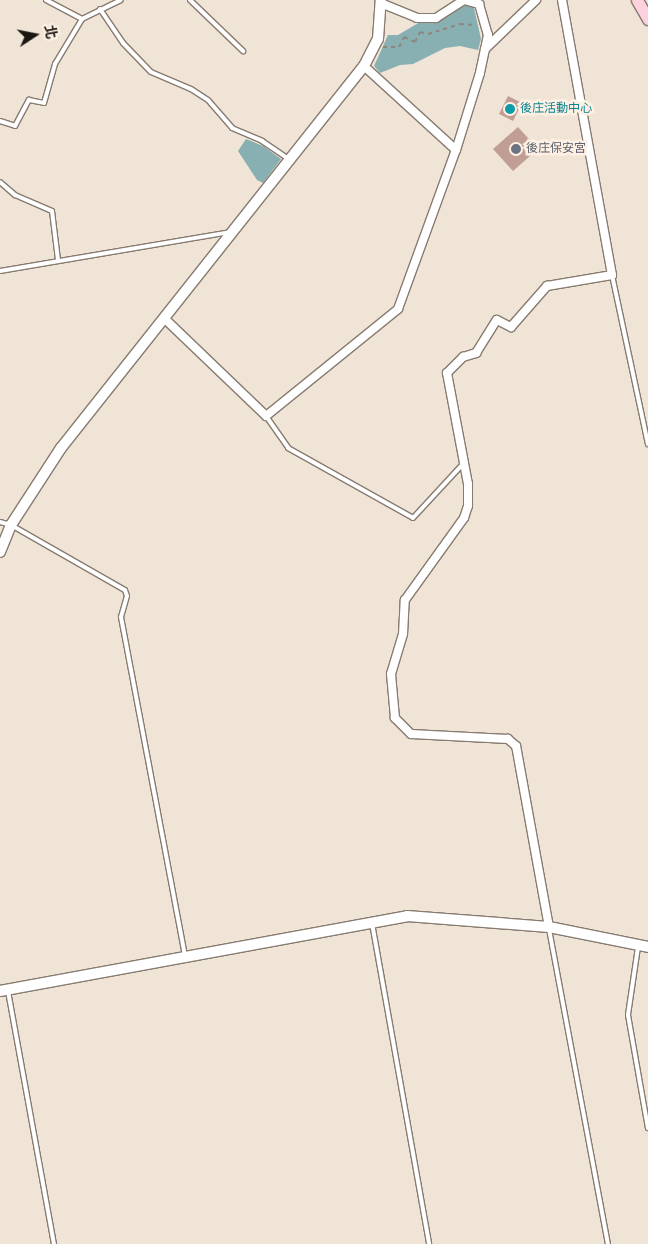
<!DOCTYPE html>
<html>
<head>
<meta charset="utf-8">
<style>
  body { margin:0 }
  #map { position:relative; width:648px; height:1244px; overflow:hidden; background:#f0e4d7; font-family:Signika,"Noto Sans TC",sans-serif }
  div>[style] { position:absolute }
  [style*='--x'] { left:calc(var(--x)*1px); top:calc(var(--y)*1px); width:calc(var(--w)*1px); rotate:calc(var(--a)*1deg) }
  .water>* { inset:0; background:#88afb2 }
  .building>* { inset:0; background:#c09e95 }
  .path>* { height:2px; margin-top:-1px; transform-origin:0; background:repeating-linear-gradient(90deg,#8e867c 0 4px,transparent 0 8px) }
  .roads { filter:drop-shadow(1px 0 #877b70) drop-shadow(-1px 0 #877b70) drop-shadow(0 1px #877b70) drop-shadow(0 -1px #877b70) }
  .lane>* { height:4px; margin:-2px; padding:0 2px; transform-origin:2px; border-radius:2px; background:#fff }
  .street>* { height:8px; margin:-4px; padding:0 4px; transform-origin:4px; border-radius:4px; background:#fff }
  .secondary>* { height:10px; margin:-5px; padding:0 5px; transform-origin:5px; border-radius:5px; background:#fff }
  .primary>* { height:11px; margin:-5.5px; padding:0 5.5px; transform-origin:5.5px; border-radius:5.5px; background:#fdd1dd }
  .dots>* { width:14px; height:14px; translate:-50% -50%; box-sizing:border-box; border:2px solid #fef1e4; border-radius:50% }
  span { translate:-50% -50%; white-space:nowrap; text-align:center; line-height:1.15; -webkit-text-stroke:5px #fef1e4; paint-order:stroke }
  .culture-label { font-size:12px; color:#0d838f }
  .left { translate:0 -50%; text-align:left }
  .worship-label { font-size:12px; color:#5b616d }
  .north { position:absolute; left:10px; top:10px; width:50px; height:50px; -webkit-text-stroke:4px #fef1e4; paint-order:stroke; rotate:79deg; font-size:14px; font-weight:700; line-height:20px; text-align:center; color:#1a1611 }
  .north::after { content:''; display:block; margin:auto; width:18px; height:22px; background:#1a1611; clip-path:polygon(50% 0,100% 100%,50% 72%,0 100%) }
</style>
</head>
<body>
<div id="map">
  <div class="water">
    <div style="clip-path:polygon(466px 5px,474px 8px,481px 39px,478px 50px,460px 46px,445px 48px,413px 64px,400px 65px,380px 73px,374px 66px,388px 35px,398px 35px,420px 22px,430px 23px)"></div>
    <div style="clip-path:polygon(246px 139px,263px 146px,281px 159px,263px 183px,257px 180px,238px 151px)"></div>
  </div>
  <div class="building">
    <div style="clip-path:polygon(508px 96px,522px 103px,513px 121px,499px 114px)"></div>
    <div style="clip-path:polygon(518px 127px,538px 149px,513px 171px,493px 149px)"></div>
  </div>
  <div class="path">
    <div style="--x:383;--y:47;--w:16;--a:0"></div>
    <div style="--x:399;--y:47;--w:11;--a:-63"></div>
    <div style="--x:404;--y:37;--w:12;--a:24"></div>
    <div style="--x:415;--y:42;--w:11;--a:-63"></div>
    <div style="--x:420;--y:32;--w:8;--a:14"></div>
    <div style="--x:428;--y:34;--w:34;--a:-17"></div>
    <div style="--x:460;--y:24;--w:15;--a:4"></div>
  </div>
  <div class="roads">
    <div class="lane">
      <div style="--x:46;--y:0;--w:41;--a:27.8"></div>
      <div style="--x:190;--y:0;--w:74;--a:43.9"></div>
      <div style="--x:100;--y:9;--w:41;--a:55.9"></div>
      <div style="--x:123;--y:43;--w:40;--a:46"></div>
      <div style="--x:151;--y:72;--w:43;--a:23"></div>
      <div style="--x:191;--y:89;--w:20;--a:33"></div>
      <div style="--x:208;--y:100;--w:37;--a:49"></div>
      <div style="--x:232;--y:128;--w:33;--a:23"></div>
      <div style="--x:262;--y:141;--w:32;--a:34"></div>
      <div style="--x:0;--y:121;--w:16;--a:18"></div>
      <div style="--x:15;--y:126;--w:30;--a:-62"></div>
      <div style="--x:29;--y:100;--w:15;--a:11"></div>
      <div style="--x:44;--y:103;--w:41;--a:-74.2"></div>
      <div style="--x:55;--y:64;--w:52;--a:-59"></div>
      <div style="--x:82;--y:19;--w:43;--a:-26"></div>
      <div style="--x:0;--y:182;--w:20;--a:41"></div>
      <div style="--x:15;--y:195;--w:40;--a:23.4"></div>
      <div style="--x:52;--y:211;--w:49;--a:83"></div>
      <div style="--x:0;--y:271;--w:233;--a:-9.6"></div>
      <div style="--x:612;--y:275;--w:173;--a:78"></div>
      <div style="--x:266;--y:416;--w:39;--a:55"></div>
      <div style="--x:288;--y:448;--w:143;--a:29.2"></div>
      <div style="--x:413;--y:518;--w:75;--a:-47.2"></div>
      <div style="--x:0;--y:522;--w:11;--a:15"></div>
      <div style="--x:11;--y:525;--w:131;--a:29.7"></div>
      <div style="--x:125;--y:590;--w:6;--a:72"></div>
      <div style="--x:127;--y:596;--w:22;--a:106"></div>
      <div style="--x:121;--y:617;--w:346;--a:79.3"></div>
      <div style="--x:372;--y:923;--w:326;--a:79.9"></div>
      <div style="--x:549;--y:929;--w:320;--a:79.4"></div>
      <div style="--x:638;--y:947;--w:69;--a:98.4"></div>
      <div style="--x:628;--y:1015;--w:115;--a:80"></div>
      <div style="--x:8;--y:991;--w:257;--a:79.7"></div>
    </div>
    <div class="street">
      <div style="--x:383;--y:4;--w:37;--a:22"></div>
      <div style="--x:417;--y:18;--w:19;--a:0"></div>
      <div style="--x:436;--y:18;--w:33;--a:-33"></div>
      <div style="--x:464;--y:0;--w:16;--a:15"></div>
      <div style="--x:479;--y:4;--w:32;--a:74"></div>
      <div style="--x:488;--y:35;--w:39;--a:102"></div>
      <div style="--x:480;--y:73;--w:81;--a:107.3"></div>
      <div style="--x:485;--y:49;--w:71;--a:-43.9"></div>
      <div style="--x:165;--y:319;--w:140;--a:43.8"></div>
      <div style="--x:266;--y:416;--w:170;--a:-39"></div>
      <div style="--x:398;--y:309;--w:169;--a:-70"></div>
      <div style="--x:456;--y:150;--w:125;--a:-137.6"></div>
      <div style="--x:549;--y:927;--w:184;--a:-100.3"></div>
      <div style="--x:516;--y:746;--w:11;--a:-139"></div>
      <div style="--x:508;--y:739;--w:97;--a:-177"></div>
      <div style="--x:411;--y:734;--w:23;--a:-135"></div>
      <div style="--x:395;--y:718;--w:44;--a:-95.2"></div>
      <div style="--x:391;--y:674;--w:42;--a:-73.3"></div>
      <div style="--x:403;--y:634;--w:34;--a:-87"></div>
      <div style="--x:405;--y:600;--w:101;--a:-54.3"></div>
      <div style="--x:464;--y:518;--w:13;--a:-72"></div>
      <div style="--x:468;--y:506;--w:22;--a:-90"></div>
      <div style="--x:468;--y:484;--w:113;--a:-100.7"></div>
      <div style="--x:447;--y:373;--w:23;--a:-45"></div>
      <div style="--x:463;--y:357;--w:14;--a:-17"></div>
      <div style="--x:476;--y:353;--w:39;--a:-58"></div>
      <div style="--x:497;--y:320;--w:16;--a:27"></div>
      <div style="--x:511;--y:327;--w:55;--a:-48.7"></div>
      <div style="--x:547;--y:286;--w:66;--a:-9.6"></div>
      <div style="--x:612;--y:275;--w:280;--a:-100.3"></div>
    </div>
    <div class="secondary">
      <div style="--x:0;--y:552;--w:29;--a:-68"></div>
      <div style="--x:11;--y:525;--w:92;--a:-57"></div>
      <div style="--x:61;--y:448;--w:488;--a:-51.6"></div>
      <div style="--x:364;--y:66;--w:30;--a:-63"></div>
      <div style="--x:378;--y:39;--w:39;--a:-86"></div>
      <div style="--x:0;--y:991;--w:414;--a:-10.4"></div>
      <div style="--x:407;--y:916;--w:142;--a:4.4"></div>
      <div style="--x:549;--y:927;--w:101;--a:11.4"></div>
    </div>
    <div class="primary">
      <div style="--x:637;--y:0;--w:22;--a:60"></div>
    </div>
  </div>
  <div class="dots">
    <div style="left:510px;top:109px;background:#0f9aa8"></div>
    <div style="left:516px;top:149px;background:#6b7280"></div>
  </div>
  <div class="culture-label">
    <span class="left" style="left:520px;top:109px">後庄活動中心</span>
  </div>
  <div class="worship-label">
    <span class="left" style="left:526px;top:149px">後庄保安宮</span>
  </div>
  <div class="north">北</div>
</div>
</body>
</html>
